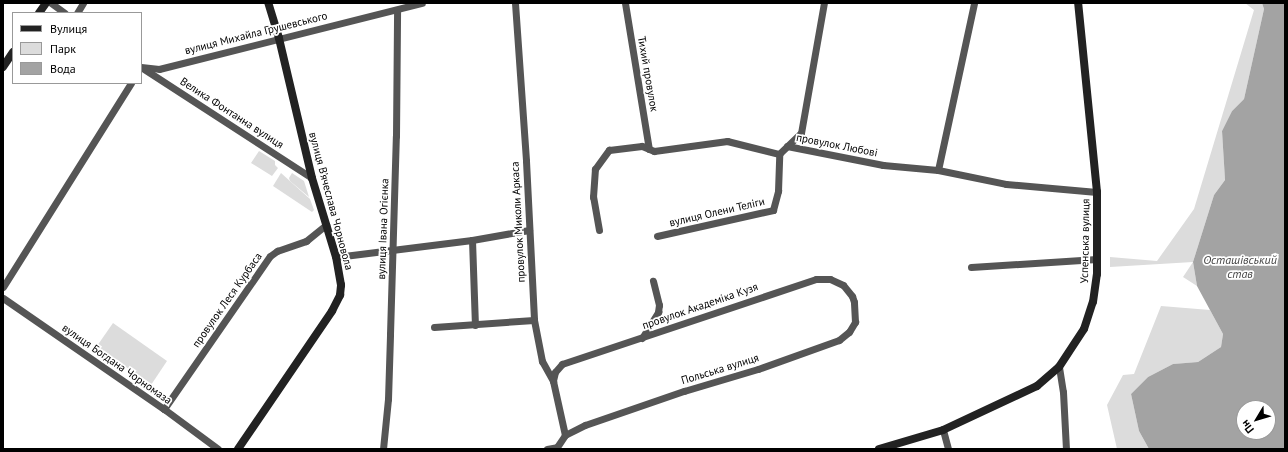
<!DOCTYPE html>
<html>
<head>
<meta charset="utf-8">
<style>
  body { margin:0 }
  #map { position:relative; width:1288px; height:452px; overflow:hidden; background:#fff; font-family:"PT Sans",sans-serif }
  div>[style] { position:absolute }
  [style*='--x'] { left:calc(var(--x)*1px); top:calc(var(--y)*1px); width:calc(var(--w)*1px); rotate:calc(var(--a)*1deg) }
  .green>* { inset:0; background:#dcdcdc }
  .water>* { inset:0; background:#a3a3a3 }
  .street>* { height:7px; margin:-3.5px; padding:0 3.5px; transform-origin:3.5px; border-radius:3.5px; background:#555 }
  .secondary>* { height:8px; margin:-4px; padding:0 4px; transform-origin:4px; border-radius:4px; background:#222 }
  span { translate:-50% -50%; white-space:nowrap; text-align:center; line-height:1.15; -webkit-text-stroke:3.5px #fff; paint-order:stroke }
  .street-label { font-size:11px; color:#000 }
  .water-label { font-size:12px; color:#444; font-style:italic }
  .frame { position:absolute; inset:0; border:4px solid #000; pointer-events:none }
  .legend { position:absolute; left:12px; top:12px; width:130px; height:72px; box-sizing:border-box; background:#fff; border:1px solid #999; margin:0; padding:5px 7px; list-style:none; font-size:12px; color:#000 }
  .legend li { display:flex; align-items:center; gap:8px; height:20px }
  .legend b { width:20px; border:1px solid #999 }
  .north { position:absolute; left:1236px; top:400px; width:40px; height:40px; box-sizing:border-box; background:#fff; border:1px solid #999; border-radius:50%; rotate:232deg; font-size:11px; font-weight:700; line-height:16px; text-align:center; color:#000 }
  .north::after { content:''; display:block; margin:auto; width:14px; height:18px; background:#000; clip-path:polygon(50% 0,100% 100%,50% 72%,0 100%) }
</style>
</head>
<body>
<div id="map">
  <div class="green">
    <div style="clip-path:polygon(1245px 3px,1262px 3px,1264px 9px,1244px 99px,1232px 111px,1222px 131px,1225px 180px,1214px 195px,1193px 262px,1197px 286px,1183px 277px,1193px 262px,1110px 267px,1110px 257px,1157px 261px,1194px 209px,1254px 10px)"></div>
    <div style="clip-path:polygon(259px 151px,275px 161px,275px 165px,278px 168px,272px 176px,251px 163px)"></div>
    <div style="clip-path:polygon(281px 173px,310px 199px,314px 210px,312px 212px,273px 186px)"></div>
    <div style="clip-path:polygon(292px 173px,304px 181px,309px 197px,290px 181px,289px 178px)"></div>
    <div style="clip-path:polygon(1161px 306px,1210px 310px,1223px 334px,1221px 347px,1198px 362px,1173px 364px,1148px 377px,1131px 394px,1139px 431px,1149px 449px,1117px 449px,1107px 405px,1123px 375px,1134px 374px)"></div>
    <div style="clip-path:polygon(113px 323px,167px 361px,151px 385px,97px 346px)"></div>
  </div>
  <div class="water">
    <div style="clip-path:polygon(evenodd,1262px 3px,1285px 3px,1285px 449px,1149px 449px,1139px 431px,1131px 394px,1148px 377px,1173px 364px,1198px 362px,1221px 347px,1223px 334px,1197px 286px,1193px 262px,1214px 195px,1225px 180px,1222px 131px,1232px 111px,1244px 99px,1264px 9px,1262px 3px,1244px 408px,1268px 408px,1268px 432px,1244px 432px,1244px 408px)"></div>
  </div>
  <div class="street">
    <div style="--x:51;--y:3;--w:17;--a:36"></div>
    <div style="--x:515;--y:3;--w:158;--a:86"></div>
    <div style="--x:526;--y:161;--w:159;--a:87.1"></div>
    <div style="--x:534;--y:320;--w:42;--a:79"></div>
    <div style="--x:542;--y:361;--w:23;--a:61"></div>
    <div style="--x:553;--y:381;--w:55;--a:77.5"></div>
    <div style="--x:625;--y:3;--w:148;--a:80.7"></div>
    <div style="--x:77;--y:13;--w:12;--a:-59"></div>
    <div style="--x:141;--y:67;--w:18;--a:6"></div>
    <div style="--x:159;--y:69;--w:271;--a:-14.1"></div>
    <div style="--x:144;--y:69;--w:200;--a:33"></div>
    <div style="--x:787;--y:146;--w:98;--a:11.2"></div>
    <div style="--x:883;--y:165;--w:55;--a:5.2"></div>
    <div style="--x:938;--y:170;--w:171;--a:-77.8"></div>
    <div style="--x:938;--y:170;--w:69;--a:11.6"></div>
    <div style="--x:1006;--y:184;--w:91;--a:5"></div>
    <div style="--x:599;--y:230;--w:34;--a:-100"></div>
    <div style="--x:593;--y:197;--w:28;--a:-86"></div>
    <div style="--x:595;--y:169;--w:24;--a:-54"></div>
    <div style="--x:609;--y:150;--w:33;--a:-7"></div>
    <div style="--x:642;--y:146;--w:13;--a:23"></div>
    <div style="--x:654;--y:151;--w:74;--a:-7.8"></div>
    <div style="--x:727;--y:141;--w:54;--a:14"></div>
    <div style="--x:779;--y:154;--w:30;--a:-44"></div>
    <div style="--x:801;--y:133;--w:132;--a:-80"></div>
    <div style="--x:657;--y:236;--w:119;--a:-12.6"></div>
    <div style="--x:773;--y:210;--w:20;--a:-75"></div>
    <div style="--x:778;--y:191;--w:37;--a:-88"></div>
    <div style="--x:472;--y:240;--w:85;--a:88"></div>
    <div style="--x:336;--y:257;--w:137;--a:-7.1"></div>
    <div style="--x:472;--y:240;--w:58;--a:-10"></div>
    <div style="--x:971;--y:267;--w:126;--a:-3.6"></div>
    <div style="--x:3;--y:287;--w:241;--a:-57.9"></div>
    <div style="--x:3;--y:298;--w:196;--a:34.6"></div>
    <div style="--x:164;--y:409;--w:67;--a:36.5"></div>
    <div style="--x:434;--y:327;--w:100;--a:-4"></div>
    <div style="--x:642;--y:338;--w:31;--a:-58"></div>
    <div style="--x:658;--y:312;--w:7;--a:-82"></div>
    <div style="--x:659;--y:305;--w:25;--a:-104"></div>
    <div style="--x:1059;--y:367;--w:25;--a:81"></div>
    <div style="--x:1063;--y:392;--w:57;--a:87"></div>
    <div style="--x:164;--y:409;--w:186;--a:-55.3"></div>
    <div style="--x:270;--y:256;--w:9;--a:-36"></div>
    <div style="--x:277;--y:251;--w:31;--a:-19"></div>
    <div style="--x:306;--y:241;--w:26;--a:-39"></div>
    <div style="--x:943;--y:430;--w:20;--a:75"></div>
    <div style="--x:383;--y:449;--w:50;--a:-84.3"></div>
    <div style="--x:388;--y:399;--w:65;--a:-88.2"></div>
    <div style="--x:390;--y:334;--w:198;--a:-88.3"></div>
    <div style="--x:396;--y:136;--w:126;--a:-89.5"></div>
    <div style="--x:547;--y:449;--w:10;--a:-11"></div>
    <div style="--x:557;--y:447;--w:14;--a:-56"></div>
    <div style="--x:565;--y:435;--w:22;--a:-27"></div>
    <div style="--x:585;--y:425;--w:105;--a:-19"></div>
    <div style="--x:684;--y:391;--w:77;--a:-16.6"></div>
    <div style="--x:758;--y:369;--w:86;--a:-19.7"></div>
    <div style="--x:839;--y:340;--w:13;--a:-39"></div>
    <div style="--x:849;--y:332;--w:12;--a:-59"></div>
    <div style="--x:855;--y:322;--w:20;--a:-93"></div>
    <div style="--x:854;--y:302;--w:6;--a:-108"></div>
    <div style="--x:852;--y:296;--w:14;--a:-129"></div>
    <div style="--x:843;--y:285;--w:14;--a:-155"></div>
    <div style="--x:830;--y:279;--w:14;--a:180"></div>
    <div style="--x:816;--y:279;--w:268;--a:161.5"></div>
    <div style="--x:562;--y:364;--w:11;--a:131"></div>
    <div style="--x:555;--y:372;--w:9;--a:103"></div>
  </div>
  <div class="secondary">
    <div style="--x:39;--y:13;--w:12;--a:-55"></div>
    <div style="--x:3;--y:67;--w:18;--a:-56"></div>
    <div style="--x:238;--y:449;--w:167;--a:-55.7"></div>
    <div style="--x:332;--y:311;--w:18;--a:-63"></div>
    <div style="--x:340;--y:295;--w:10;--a:-84"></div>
    <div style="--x:341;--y:285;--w:28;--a:-100"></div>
    <div style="--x:336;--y:257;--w:83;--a:-106.9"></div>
    <div style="--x:312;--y:178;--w:144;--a:-103.3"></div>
    <div style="--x:279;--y:38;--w:37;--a:-107"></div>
    <div style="--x:879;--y:449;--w:67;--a:-16.5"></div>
    <div style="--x:943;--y:430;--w:104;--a:-25.1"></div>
    <div style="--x:1037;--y:386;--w:29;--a:-41"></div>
    <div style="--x:1059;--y:367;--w:45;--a:-56.7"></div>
    <div style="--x:1084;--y:329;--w:28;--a:-72"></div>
    <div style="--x:1093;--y:302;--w:28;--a:-82"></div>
    <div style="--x:1097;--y:274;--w:82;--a:-90"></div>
    <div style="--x:1097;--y:192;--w:190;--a:-95.7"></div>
  </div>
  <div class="street-label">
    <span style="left:256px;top:33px;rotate:-14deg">вулиця Михайла Грушевського</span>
    <span style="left:648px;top:74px;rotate:80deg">Тихий провулок</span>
    <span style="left:232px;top:113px;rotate:33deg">Велика Фонтанна вулиця</span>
    <span style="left:837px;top:145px;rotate:11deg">провулок Любові</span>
    <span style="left:331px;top:201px;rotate:75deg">вулиця В’ячеслава Чорновола</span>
    <span style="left:717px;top:212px;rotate:-13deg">вулиця Олени Теліги</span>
    <span style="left:518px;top:222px;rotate:-93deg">провулок Миколи Аркаса</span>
    <span style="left:383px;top:229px;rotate:-88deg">вулиця Івана Огієнка</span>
    <span style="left:1085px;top:241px;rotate:-89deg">Успенська вулиця</span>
    <span style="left:227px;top:300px;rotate:-55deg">провулок Леся Курбаса</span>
    <span style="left:700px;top:306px;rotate:-19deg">провулок Академіка Кузя</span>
    <span style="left:117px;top:364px;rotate:35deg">вулиця Богдана Чорномаза</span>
    <span style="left:720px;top:369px;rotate:-17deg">Польська вулиця</span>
  </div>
  <div class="water-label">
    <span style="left:1240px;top:267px">Осташівський<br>став</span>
  </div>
  <div class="frame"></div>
  <ul class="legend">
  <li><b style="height:5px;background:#222"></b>Вулиця</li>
  <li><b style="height:11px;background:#dcdcdc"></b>Парк</li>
  <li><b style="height:11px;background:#a3a3a3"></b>Вода</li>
  </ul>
  <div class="north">Пн</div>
</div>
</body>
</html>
